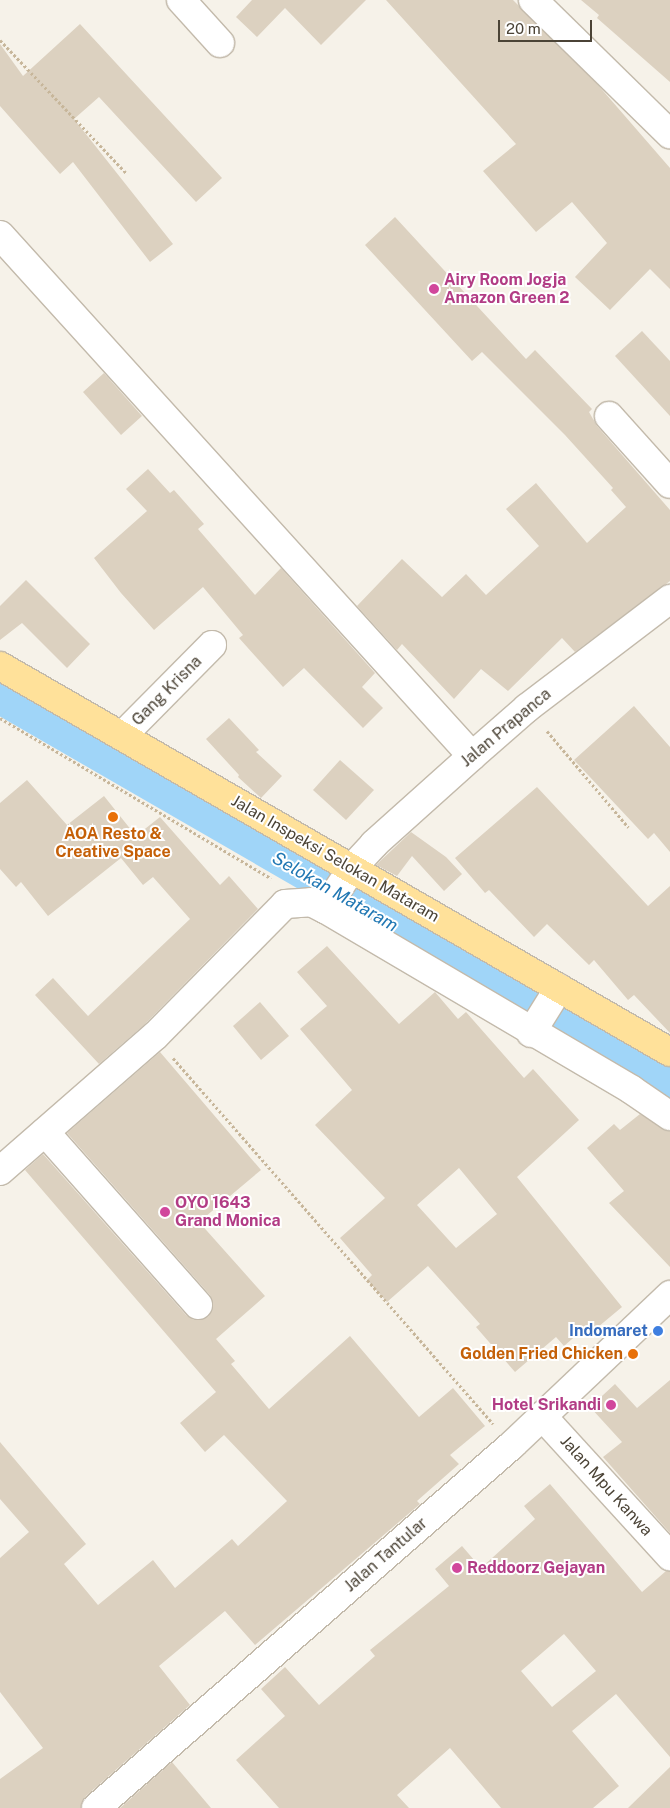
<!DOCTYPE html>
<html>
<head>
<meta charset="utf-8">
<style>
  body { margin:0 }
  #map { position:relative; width:670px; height:1808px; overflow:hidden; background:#f6f2e9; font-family:"Public Sans",sans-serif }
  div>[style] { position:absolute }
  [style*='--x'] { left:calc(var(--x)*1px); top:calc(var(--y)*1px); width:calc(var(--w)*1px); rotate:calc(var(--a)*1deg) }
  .canal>* { height:32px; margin:-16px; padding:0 16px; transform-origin:16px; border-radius:16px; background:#a0d5f8 }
  .building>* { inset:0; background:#dcd1c0 }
  .path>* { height:3px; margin-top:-1.5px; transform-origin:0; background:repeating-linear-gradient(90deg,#c7b69a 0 2.5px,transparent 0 5px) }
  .roads { filter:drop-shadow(1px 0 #c3baab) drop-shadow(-1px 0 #c3baab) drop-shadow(0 1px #c3baab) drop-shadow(0 -1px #c3baab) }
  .minor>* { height:28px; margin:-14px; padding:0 14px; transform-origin:14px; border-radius:14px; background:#fff }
  .major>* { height:28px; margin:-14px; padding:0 14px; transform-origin:14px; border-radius:14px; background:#ffe19a }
  .dots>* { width:14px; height:14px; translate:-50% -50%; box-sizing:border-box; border:2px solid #fff; border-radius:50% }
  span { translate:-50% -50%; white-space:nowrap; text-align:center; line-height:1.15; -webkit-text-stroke:4px #fff; paint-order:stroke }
  .hotel-label { font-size:16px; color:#b23c85; font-weight:700 }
  .left { translate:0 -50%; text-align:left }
  .right { translate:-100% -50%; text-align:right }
  .street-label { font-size:16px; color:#4b4336 }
  .food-label { font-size:16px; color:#c56008; font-weight:700 }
  .shop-label { font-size:16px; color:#366cbe; font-weight:700 }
  .water-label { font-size:18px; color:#2077b3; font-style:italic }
  .scale { position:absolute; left:498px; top:20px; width:94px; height:22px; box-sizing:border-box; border:2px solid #4b4336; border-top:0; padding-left:6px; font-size:15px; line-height:18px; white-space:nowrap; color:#4b4336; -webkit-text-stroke:4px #fff; paint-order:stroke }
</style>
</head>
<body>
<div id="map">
  <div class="canal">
    <div style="--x:0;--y:698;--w:774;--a:30.01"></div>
  </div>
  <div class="building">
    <div style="clip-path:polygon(252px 0,366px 0,321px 45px,285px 8px,257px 37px,236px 17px)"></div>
    <div style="clip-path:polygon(386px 0,513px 0,598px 85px,670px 168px,670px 289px,650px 269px,610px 310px,575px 277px,607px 243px,572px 202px,536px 232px,483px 171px,516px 144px)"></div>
    <div style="clip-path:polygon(581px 0,670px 0,670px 82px,597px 18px,599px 15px)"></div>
    <div style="clip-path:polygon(80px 24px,222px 178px,196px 202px,99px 97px,74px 119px,173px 244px,150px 262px,73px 162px,60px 174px,0 106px,0 44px,23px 76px)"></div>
    <div style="clip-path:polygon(395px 217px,526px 359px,535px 350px,592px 409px,589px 412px,597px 426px,670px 510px,670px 581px,575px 652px,562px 638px,508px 691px,481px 669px,454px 699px,402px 644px,397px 650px,357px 606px,402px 559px,442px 597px,466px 574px,486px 595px,539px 546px,506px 509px,536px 483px,587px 543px,626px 507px,611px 490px,613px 488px,565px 435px,482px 352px,472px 361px,365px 245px)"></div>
    <div style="clip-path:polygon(642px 331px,670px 361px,670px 416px,615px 356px)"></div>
    <div style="clip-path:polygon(104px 373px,142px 416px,121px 435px,83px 392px)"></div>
    <div style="clip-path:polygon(148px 469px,170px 493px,174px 490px,204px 524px,198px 529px,255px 595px,281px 568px,375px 673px,362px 687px,383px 708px,363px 728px,304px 668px,283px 687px,239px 638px,243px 635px,203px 587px,154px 630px,121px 593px,94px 558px,147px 511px,126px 489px)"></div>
    <div style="clip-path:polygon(26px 580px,90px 644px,67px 668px,22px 623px,0 640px,0 606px)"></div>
    <div style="clip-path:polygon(634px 706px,670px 747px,670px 852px,654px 833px,648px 839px,574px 760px)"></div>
    <div style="clip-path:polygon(229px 718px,259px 750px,256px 752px,282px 776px,261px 798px,238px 777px,239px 775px,206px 739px)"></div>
    <div style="clip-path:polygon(340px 760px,374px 790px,346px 820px,313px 790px)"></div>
    <div style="clip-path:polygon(27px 780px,67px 825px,104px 796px,136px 836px,160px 817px,220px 885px,229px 876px,258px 909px,144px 1025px,99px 1064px,35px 995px,53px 978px,88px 1016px,190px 919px,153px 877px,143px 885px,121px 858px,48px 916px,21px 882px,16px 887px,0 869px,0 803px)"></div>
    <div style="clip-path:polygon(537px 787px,648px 906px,670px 886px,670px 1033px,634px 995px,628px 1000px,594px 960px,589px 965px,547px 924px,534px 937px,489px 890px,485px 893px,455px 858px)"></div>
    <div style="clip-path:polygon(411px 832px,446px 857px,462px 874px,444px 891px,412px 856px,397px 876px,376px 865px)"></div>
    <div style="clip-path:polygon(evenodd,327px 946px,399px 1024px,435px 992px,458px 1019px,466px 1012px,524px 1078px,533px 1069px,579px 1120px,517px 1177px,622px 1307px,592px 1332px,587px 1326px,564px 1346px,556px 1337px,515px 1372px,476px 1327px,480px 1324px,428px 1266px,387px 1302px,367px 1280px,372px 1275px,340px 1238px,385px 1198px,315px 1125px,352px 1090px,300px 1029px,327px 1006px,297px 972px,327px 946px,459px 1168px,497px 1214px,456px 1248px,417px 1205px,459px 1168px)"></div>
    <div style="clip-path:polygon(260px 1002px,289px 1036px,261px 1060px,233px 1026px)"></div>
    <div style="clip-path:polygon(160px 1052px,261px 1170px,199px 1222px,265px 1296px,216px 1339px,235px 1361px,231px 1364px,269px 1409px,350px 1336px,419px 1417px,453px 1388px,485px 1426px,450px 1455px,459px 1464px,417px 1501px,420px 1504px,255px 1645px,225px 1611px,159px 1666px,190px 1705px,86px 1796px,81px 1808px,0 1808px,0 1779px,43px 1748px,0 1692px,0 1558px,29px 1532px,0 1499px,0 1442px,86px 1544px,64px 1564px,98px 1605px,153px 1560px,175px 1588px,232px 1539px,238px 1546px,287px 1501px,224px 1435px,205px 1452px,180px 1423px,216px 1392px,25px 1170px,43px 1154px,186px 1315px,194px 1320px,208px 1317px,213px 1309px,210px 1295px,67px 1133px)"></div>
    <div style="clip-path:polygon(640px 1114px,670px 1131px,670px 1267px,609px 1203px,624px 1191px,587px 1148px,614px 1124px,620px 1130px)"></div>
    <div style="clip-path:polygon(670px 1380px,670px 1533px,603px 1457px,622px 1442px,590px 1407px,615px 1384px,637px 1408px)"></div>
    <div style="clip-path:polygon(evenodd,550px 1484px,642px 1592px,666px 1571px,670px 1571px,670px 1757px,616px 1694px,572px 1731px,619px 1786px,593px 1808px,501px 1808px,450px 1748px,397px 1795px,409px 1808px,279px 1808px,236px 1760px,285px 1716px,261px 1689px,285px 1667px,319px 1705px,375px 1656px,370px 1650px,449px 1586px,435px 1569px,462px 1546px,481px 1568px,535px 1519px,524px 1506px,550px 1484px,564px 1634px,596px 1671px,552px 1707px,521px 1671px,564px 1634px)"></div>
    <div style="clip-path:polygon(172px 1762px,211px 1808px,120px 1808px)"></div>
    <div style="clip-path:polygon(670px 1767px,670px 1808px,628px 1808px)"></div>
  </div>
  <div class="path">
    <div style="--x:0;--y:40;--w:183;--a:46.5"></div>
    <div style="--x:0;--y:718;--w:315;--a:30.6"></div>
    <div style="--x:547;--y:731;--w:126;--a:49.8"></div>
    <div style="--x:173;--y:1058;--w:486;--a:48.8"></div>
  </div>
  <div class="roads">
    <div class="minor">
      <div style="--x:181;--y:0;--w:58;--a:47.8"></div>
      <div style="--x:533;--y:0;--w:192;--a:44.4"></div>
      <div style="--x:0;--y:235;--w:703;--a:47.82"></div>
      <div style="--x:609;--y:416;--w:91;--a:48.1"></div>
      <div style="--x:122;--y:736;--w:128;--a:-45.3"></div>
      <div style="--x:325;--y:909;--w:49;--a:-56.6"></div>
      <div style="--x:352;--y:868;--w:33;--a:-47"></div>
      <div style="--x:374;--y:844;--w:132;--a:-41.9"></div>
      <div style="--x:472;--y:756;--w:73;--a:-41.1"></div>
      <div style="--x:527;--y:708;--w:180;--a:-37.3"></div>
      <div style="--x:531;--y:1033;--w:53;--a:-58.1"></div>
      <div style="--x:45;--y:1132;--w:231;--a:48.5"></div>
      <div style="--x:0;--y:1171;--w:206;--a:-41.1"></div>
      <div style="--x:155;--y:1036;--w:185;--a:-45.4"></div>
      <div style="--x:285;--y:904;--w:26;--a:-4"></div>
      <div style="--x:311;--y:902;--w:16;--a:27"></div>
      <div style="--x:325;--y:909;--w:356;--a:30.5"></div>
      <div style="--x:632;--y:1090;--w:46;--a:34.4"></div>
      <div style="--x:542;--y:1416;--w:190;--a:47.6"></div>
      <div style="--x:96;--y:1808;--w:552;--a:-41.11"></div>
      <div style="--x:512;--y:1445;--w:218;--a:-43.5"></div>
    </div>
    <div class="major">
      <div style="--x:0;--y:666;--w:773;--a:29.95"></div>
    </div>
  </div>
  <div class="dots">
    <div style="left:434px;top:289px;background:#d1479c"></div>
    <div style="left:113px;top:817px;background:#e8710a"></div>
    <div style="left:165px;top:1212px;background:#d1479c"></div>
    <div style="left:658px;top:1331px;background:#3f7fe0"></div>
    <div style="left:633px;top:1354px;background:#e8710a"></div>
    <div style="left:611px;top:1405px;background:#d1479c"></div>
    <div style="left:457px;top:1568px;background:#d1479c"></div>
  </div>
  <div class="hotel-label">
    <span class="left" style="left:444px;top:289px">Airy Room Jogja<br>Amazon Green 2</span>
    <span class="left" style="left:175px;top:1212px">OYO 1643<br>Grand Monica</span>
    <span class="right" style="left:601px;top:1405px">Hotel Srikandi</span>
    <span class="left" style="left:467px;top:1568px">Reddoorz Gejayan</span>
  </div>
  <div class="street-label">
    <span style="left:167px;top:691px;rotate:-45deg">Gang Krisna</span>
    <span style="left:506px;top:728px;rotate:-40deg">Jalan Prapanca</span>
    <span style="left:335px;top:859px;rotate:30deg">Jalan Inspeksi Selokan Mataram</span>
    <span style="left:606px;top:1486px;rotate:48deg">Jalan Mpu Kanwa</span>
    <span style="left:386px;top:1555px;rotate:-41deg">Jalan Tantular</span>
  </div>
  <div class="food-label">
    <span style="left:113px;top:843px">AOA Resto &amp;<br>Creative Space</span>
    <span class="right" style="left:623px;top:1354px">Golden Fried Chicken</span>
  </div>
  <div class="shop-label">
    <span class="right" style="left:648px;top:1331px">Indomaret</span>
  </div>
  <div class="water-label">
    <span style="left:335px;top:892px;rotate:30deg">Selokan Mataram</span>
  </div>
  <div class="scale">20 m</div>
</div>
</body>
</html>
